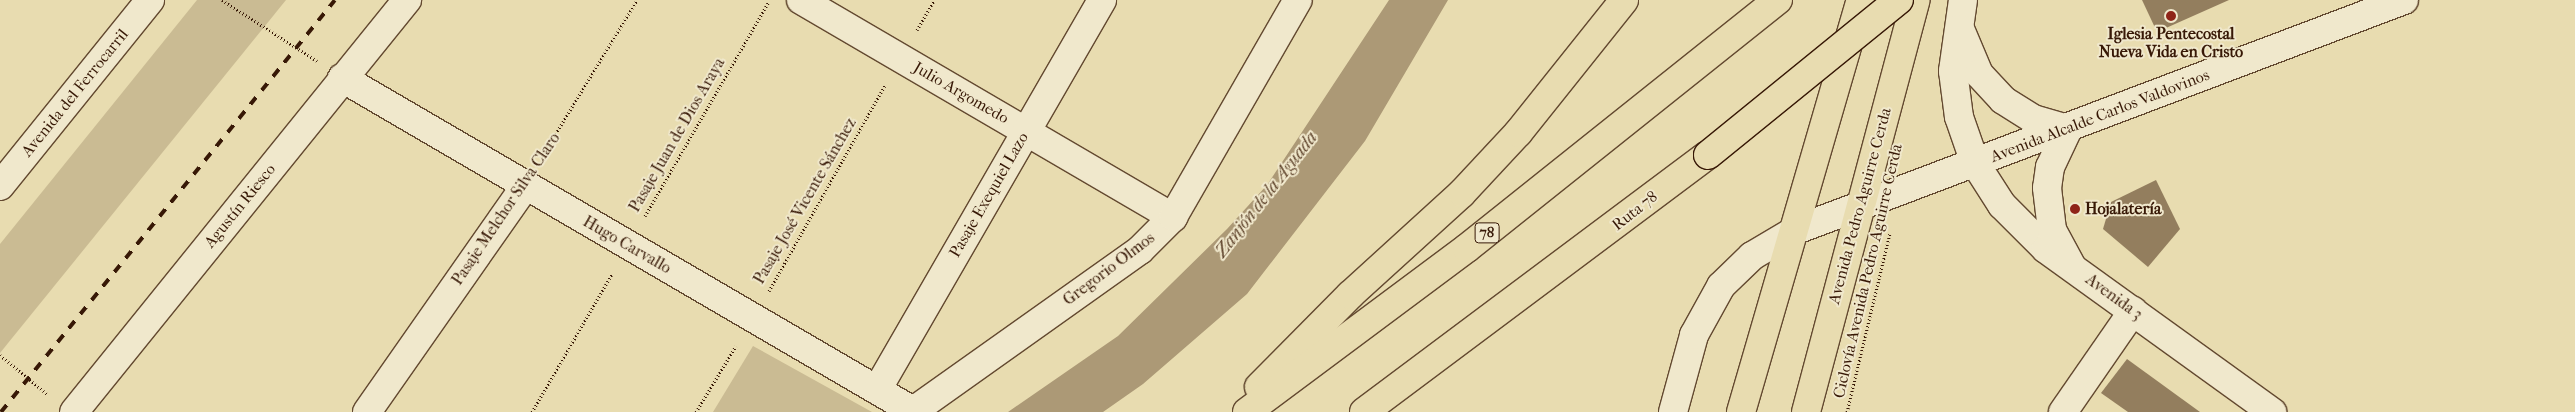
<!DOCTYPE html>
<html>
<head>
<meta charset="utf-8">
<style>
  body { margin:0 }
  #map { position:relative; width:2575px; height:412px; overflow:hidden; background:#e8dcb0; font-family:"IM FELL French Canon",serif }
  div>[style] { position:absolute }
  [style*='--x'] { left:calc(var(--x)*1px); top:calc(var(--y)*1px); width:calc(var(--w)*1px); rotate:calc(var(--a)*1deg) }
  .green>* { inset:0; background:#cabb93 }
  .water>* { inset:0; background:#ac9976 }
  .building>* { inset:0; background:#937e5e }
  .path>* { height:3px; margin-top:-1.5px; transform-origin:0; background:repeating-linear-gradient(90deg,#371806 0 1px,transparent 0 3.5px) }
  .roads { filter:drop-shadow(1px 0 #634930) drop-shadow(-1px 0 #634930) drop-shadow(0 1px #634930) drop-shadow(0 -1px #634930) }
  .minor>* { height:28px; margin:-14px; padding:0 14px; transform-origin:14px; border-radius:14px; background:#f0e8cc }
  .tertiary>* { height:28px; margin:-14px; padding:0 14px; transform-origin:14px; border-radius:14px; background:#f0e8cc }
  .secondary>* { height:28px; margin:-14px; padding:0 14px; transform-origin:14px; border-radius:14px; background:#f0e8cc }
  .primary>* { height:28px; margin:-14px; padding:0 14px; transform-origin:14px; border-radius:14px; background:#e8dcb0 }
  .motorway>* { height:28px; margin:-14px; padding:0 14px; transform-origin:14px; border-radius:14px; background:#e8dcb0 }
  .rail>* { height:4px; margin-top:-2px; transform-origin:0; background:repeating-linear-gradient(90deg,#371806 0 9px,transparent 0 18px) }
  .bridges { filter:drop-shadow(1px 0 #371806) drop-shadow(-1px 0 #371806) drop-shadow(0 1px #371806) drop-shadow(0 -1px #371806) }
  .motorway-bridge>* { height:28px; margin:-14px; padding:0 14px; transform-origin:14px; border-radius:14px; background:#e8dcb0 }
  .dots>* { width:14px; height:14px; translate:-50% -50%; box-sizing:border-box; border:2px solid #f0e8cc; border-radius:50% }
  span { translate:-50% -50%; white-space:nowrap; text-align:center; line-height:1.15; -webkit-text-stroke:4px #f0e8cc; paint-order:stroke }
  .shield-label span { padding:1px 4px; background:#f0e8cc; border:1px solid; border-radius:4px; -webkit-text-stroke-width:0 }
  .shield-label { font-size:15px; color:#371806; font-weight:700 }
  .poi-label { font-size:16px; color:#371806; font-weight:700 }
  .left { translate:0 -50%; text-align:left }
  .street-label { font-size:16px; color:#371806 }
  .water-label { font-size:18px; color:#60452d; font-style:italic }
</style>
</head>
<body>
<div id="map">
  <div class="green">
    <div style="clip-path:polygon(197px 0,286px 0,0 353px,0 244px)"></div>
    <div style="clip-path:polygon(753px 346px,872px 412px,713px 412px)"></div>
  </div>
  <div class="water">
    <div style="clip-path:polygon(1389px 0,1448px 0,1365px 141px,1247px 294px,1143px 384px,1103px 412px,1008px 412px,1118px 336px,1227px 229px,1267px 185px)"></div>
  </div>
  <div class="building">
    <div style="clip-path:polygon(2142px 0,2229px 0,2157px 32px)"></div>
    <div style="clip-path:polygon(2156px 180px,2180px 229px,2148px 267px,2103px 229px,2111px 202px)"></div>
    <div style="clip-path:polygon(2127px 359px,2200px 412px,2128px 412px,2101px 393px)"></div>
  </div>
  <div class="path">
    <div style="--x:222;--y:0;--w:113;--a:32.7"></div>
    <div style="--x:917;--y:30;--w:34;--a:-60"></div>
    <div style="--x:541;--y:158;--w:185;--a:-58.7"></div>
    <div style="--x:645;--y:216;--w:248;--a:-60"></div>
    <div style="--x:769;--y:291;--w:236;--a:-60.6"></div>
    <div style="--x:0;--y:355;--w:61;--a:39.7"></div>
    <div style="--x:532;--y:412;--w:160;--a:-59.9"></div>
    <div style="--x:696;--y:412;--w:77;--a:-58.8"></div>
    <div style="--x:1847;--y:412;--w:184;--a:-76.5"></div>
  </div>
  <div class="roads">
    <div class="minor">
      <div style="--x:801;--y:0;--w:431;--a:30.3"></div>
      <div style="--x:342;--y:78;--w:661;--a:30.25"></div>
      <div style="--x:0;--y:186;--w:239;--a:-51.1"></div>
      <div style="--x:877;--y:390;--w:450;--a:-60"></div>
      <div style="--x:74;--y:412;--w:530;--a:-51.05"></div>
      <div style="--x:367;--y:412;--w:276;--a:-55"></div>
      <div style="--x:912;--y:412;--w:280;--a:-35.4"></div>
      <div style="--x:1140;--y:250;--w:47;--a:-45"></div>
      <div style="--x:1173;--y:217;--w:250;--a:-60.1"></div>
      <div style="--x:1673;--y:412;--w:80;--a:-74.7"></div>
      <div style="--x:1694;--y:335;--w:56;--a:-61.1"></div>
      <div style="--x:1721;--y:286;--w:43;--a:-44.1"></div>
      <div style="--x:1752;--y:256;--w:51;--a:-30.6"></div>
      <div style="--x:2063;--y:412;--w:123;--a:-55.3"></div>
    </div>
    <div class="tertiary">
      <div style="--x:1963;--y:0;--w:72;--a:98"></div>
      <div style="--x:1953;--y:71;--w:46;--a:82.6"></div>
      <div style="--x:1959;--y:117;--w:49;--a:70.8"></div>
      <div style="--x:1975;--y:163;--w:50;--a:57.3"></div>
      <div style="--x:2002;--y:205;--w:62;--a:45"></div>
      <div style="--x:2046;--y:249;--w:279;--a:35.8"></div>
      <div style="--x:1960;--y:29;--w:49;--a:67.1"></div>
      <div style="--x:1979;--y:74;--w:35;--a:47"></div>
      <div style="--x:2003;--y:100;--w:36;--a:32"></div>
      <div style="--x:2033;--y:119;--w:36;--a:16"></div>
    </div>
    <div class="secondary">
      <div style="--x:2068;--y:129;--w:42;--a:115.3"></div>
      <div style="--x:2050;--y:167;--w:21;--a:98"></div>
      <div style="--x:2047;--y:188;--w:42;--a:83.2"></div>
      <div style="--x:2052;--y:230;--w:42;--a:61.6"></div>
      <div style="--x:1796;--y:230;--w:650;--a:-20.72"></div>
    </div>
    <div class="primary">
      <div style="--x:1741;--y:412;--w:429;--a:-73.8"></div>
      <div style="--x:1806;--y:412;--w:426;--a:-75.1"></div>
    </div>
    <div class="motorway">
      <div style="--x:1259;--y:387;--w:129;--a:-45.3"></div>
      <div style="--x:1350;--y:295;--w:151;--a:-42.3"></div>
      <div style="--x:1462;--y:193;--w:82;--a:-47"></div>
      <div style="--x:1518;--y:133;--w:170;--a:-51.4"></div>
      <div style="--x:1247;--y:412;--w:274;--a:-36.7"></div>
      <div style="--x:1467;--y:248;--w:398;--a:-38.6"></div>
      <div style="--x:1364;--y:412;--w:429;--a:-36.8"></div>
    </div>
  </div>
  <div class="rail">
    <div style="--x:1;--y:412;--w:530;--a:-50.97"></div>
  </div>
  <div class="bridges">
    <div class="motorway-bridge">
      <div style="--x:1708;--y:155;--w:246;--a:-39.1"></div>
    </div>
  </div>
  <div class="dots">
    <div style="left:2171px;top:16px;background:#8f2418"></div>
    <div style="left:2075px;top:209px;background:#8f2418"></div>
  </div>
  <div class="shield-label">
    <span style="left:1487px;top:233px">78</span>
  </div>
  <div class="poi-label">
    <span style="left:2171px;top:43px">Iglesia Pentecostal<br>Nueva Vida en Cristo</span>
    <span class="left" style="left:2085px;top:209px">Hojalatería</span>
  </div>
  <div class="street-label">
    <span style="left:75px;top:93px;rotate:-51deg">Avenida del Ferrocarril</span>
    <span style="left:961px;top:93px;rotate:30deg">Julio Argomedo</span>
    <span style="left:2100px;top:116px;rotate:-21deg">Avenida Alcalde Carlos Valdovinos</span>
    <span style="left:677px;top:135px;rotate:-60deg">Pasaje Juan de Dios Araya</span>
    <span style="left:989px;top:195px;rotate:-60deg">Pasaje Exequiel Lazo</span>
    <span style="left:805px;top:201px;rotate:-60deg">Pasaje José Vicente Sánchez</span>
    <span style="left:240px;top:206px;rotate:-51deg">Agustín Riesco</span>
    <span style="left:1860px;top:206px;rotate:-75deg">Avenida Pedro Aguirre Cerda</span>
    <span style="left:506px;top:209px;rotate:-56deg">Pasaje Melchor Silva Claro</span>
    <span style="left:1635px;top:211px;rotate:-38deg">Ruta 78</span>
    <span style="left:627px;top:245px;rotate:30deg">Hugo Carvallo</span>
    <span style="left:1109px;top:269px;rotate:-37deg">Gregorio Olmos</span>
    <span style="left:1868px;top:271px;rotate:-77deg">Ciclovía Avenida Pedro Aguirre Cerda</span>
    <span style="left:2114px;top:297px;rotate:36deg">Avenida 3</span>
  </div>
  <div class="water-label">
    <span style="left:1267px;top:195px;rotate:-52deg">Zanjón de la Aguada</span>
  </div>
</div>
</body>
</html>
